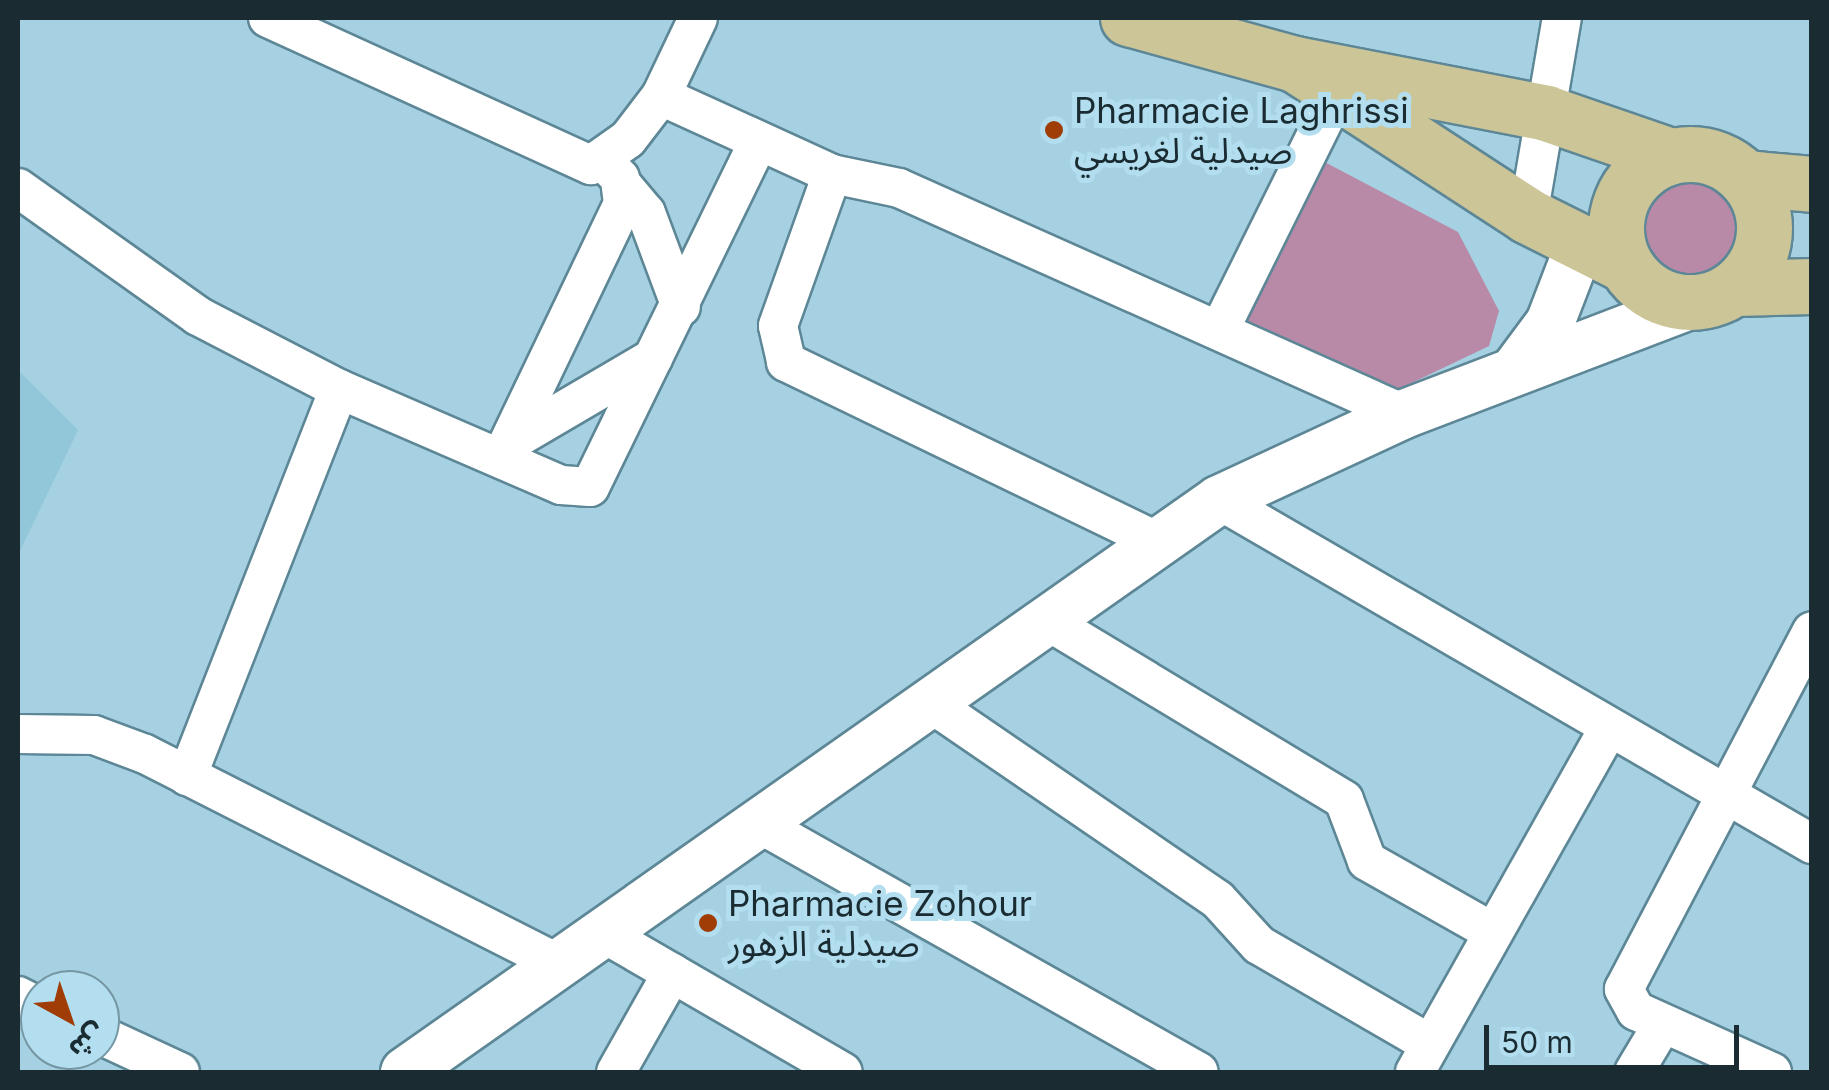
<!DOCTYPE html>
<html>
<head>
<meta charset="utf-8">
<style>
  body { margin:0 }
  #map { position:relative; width:1829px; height:1090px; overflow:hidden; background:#a5d1e2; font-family:Inter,"Noto Sans Arabic",sans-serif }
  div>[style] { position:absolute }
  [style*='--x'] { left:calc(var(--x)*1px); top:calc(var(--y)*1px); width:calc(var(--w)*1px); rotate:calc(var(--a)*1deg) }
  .built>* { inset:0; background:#92c6d9 }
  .green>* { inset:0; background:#b98aa7 }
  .round { border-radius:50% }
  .roads { filter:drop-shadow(2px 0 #5d8796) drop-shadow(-2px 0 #5d8796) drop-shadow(0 2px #5d8796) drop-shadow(0 -2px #5d8796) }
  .minor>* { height:38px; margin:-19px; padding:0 19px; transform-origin:19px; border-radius:19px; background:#fff }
  .tertiary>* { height:48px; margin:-24px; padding:0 24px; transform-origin:24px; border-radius:24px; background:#fff }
  .primary>* { height:55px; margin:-27.5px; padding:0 27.5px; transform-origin:27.5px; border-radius:27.5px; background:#cbc598 }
  .primary>.ring { margin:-27.5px; padding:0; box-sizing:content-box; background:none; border:55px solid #cbc598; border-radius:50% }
  .dots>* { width:28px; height:28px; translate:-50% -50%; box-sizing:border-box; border:5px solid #b2deef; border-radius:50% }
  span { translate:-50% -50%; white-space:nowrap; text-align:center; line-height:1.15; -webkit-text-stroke:10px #b2deef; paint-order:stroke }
  .poi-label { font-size:35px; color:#1a2c32 }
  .left { translate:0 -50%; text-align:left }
  .frame { position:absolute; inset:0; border:20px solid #1a2c32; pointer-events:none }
  .north { position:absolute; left:20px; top:970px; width:100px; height:100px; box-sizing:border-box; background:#b2deef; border:2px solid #7597a3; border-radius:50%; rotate:140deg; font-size:28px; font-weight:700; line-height:40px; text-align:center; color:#1a2c32 }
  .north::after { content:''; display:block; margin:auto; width:35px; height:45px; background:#a03c05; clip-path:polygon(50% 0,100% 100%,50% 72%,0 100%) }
  .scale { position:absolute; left:1484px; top:1025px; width:255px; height:45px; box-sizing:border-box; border:5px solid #1a2c32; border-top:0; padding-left:12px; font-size:30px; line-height:35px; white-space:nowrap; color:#1a2c32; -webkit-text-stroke:8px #b2deef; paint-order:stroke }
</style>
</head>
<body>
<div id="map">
  <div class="built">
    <div style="clip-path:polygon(18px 370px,78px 430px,18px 555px)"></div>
  </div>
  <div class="green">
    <div style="clip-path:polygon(1315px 157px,1458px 232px,1499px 311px,1489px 346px,1397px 390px,1239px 318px)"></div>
    <div class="round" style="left:1638px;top:176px;width:106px;height:106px"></div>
  </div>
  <div class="roads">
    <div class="minor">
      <div style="--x:268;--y:18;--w:355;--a:24.5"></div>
      <div style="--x:591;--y:165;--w:45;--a:-35.1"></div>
      <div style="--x:628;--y:139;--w:54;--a:-52.5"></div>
      <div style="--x:661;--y:96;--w:86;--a:-64.6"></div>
      <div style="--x:661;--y:96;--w:188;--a:24.5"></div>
      <div style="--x:832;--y:174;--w:68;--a:11.8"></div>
      <div style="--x:899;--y:188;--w:553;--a:24.11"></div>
      <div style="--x:832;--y:174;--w:161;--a:109.6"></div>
      <div style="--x:778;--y:326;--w:37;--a:77"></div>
      <div style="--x:786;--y:362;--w:411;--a:25.8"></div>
      <div style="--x:624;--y:187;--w:34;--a:50"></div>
      <div style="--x:646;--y:213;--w:100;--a:69.6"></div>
      <div style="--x:18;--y:188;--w:221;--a:35.4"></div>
      <div style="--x:198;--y:316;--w:159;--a:27.4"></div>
      <div style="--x:339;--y:389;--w:416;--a:111.4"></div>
      <div style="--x:1528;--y:216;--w:201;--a:-80.3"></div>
      <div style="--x:1220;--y:329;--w:288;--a:-63.6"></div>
      <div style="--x:339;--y:389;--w:242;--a:23.4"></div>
      <div style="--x:561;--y:485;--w:29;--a:4"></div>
      <div style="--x:590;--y:487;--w:384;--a:-64"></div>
      <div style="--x:510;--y:442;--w:166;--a:-30.4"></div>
      <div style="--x:503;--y:454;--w:277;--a:-64.4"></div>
      <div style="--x:623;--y:204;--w:26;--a:-97"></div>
      <div style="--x:620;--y:178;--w:24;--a:-135"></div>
      <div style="--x:1219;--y:500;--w:686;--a:30.12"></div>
      <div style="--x:1046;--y:620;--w:348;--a:31.1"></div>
      <div style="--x:1344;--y:800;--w:65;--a:69.3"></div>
      <div style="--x:1367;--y:861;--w:140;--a:29.5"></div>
      <div style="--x:929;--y:702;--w:350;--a:34.4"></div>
      <div style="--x:1218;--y:900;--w:61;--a:47.7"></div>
      <div style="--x:1259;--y:945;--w:198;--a:30.1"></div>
      <div style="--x:18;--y:734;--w:76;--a:0.8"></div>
      <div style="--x:94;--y:735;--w:54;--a:20.4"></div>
      <div style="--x:145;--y:754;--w:464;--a:26.9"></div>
      <div style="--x:758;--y:823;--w:506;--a:29.45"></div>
      <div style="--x:603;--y:933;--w:277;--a:30.1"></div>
      <div style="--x:18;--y:996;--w:25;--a:27"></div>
      <div style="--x:100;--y:1035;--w:88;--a:24.8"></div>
      <div style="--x:616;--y:1072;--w:114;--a:-60.5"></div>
      <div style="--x:1415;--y:1072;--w:391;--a:-60.6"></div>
      <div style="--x:1634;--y:1072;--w:55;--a:-59.2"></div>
      <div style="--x:1772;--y:1072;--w:149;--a:-155.8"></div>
      <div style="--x:1636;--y:1011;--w:25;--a:-119"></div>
      <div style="--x:1624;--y:989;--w:404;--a:-62.3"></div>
    </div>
    <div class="tertiary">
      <div style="--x:1515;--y:370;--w:59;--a:-53.3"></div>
      <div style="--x:1550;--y:323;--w:84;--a:-69"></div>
      <div style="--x:405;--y:1072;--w:995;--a:-35.1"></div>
      <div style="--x:1219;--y:500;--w:204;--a:-24.9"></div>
      <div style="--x:1404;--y:414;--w:311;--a:-20.9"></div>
    </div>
    <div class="primary">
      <div style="--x:1128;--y:18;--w:173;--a:15.4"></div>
      <div style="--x:1295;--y:64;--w:256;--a:11"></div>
      <div style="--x:1546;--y:113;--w:132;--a:19"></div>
      <div style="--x:1295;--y:64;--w:278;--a:33.1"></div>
      <div style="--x:1528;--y:216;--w:107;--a:26.6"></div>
      <div class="ring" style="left:1616px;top:154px;width:93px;height:93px"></div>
      <div style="--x:1745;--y:178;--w:67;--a:5.1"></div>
      <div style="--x:1734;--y:288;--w:78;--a:-1.5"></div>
    </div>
  </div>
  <div class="dots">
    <div style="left:1054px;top:130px;background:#a03c05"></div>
    <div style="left:708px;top:923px;background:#a03c05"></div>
  </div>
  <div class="poi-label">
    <span class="left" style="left:1074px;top:130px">Pharmacie Laghrissi<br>صيدلية لغريسي</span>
    <span class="left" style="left:728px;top:923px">Pharmacie Zohour<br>صيدلية الزهور</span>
  </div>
  <div class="frame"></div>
  <div class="north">ش</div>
  <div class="scale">50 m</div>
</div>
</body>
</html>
